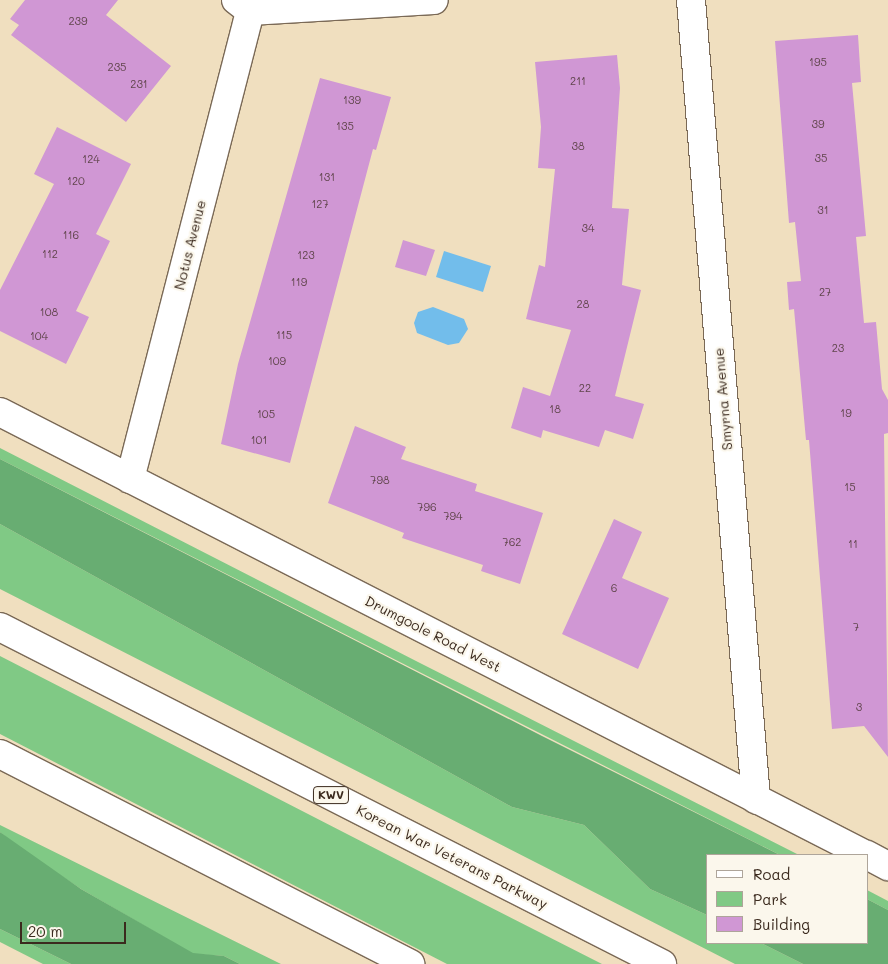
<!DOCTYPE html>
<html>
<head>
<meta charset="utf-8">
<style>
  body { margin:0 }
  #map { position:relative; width:888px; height:964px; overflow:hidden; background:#f0dfbf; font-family:Mali,sans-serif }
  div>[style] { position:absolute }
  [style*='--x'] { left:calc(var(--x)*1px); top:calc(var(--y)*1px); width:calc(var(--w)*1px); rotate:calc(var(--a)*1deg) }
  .green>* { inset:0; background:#80c985 }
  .forest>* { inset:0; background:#68ad72 }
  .water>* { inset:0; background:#72bdeb }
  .building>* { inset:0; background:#d097d4 }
  .roads { filter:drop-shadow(1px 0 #7a6956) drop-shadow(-1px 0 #7a6956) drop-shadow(0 1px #7a6956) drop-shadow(0 -1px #7a6956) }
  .minor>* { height:28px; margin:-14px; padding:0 14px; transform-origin:14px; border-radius:14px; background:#fff }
  .major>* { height:28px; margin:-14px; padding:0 14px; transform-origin:14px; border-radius:14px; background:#fff }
  .highway>* { height:28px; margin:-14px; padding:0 14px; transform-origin:14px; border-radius:14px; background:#fff }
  span { translate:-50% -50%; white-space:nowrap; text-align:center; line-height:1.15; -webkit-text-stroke:4.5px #fbf7ec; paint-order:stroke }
  .number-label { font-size:11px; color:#60454c }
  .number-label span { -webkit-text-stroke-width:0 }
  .shield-label span { padding:1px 4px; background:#fbf7ec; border:1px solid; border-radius:4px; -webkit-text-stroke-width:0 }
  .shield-label { font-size:12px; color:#3b2a1e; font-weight:700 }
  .street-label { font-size:14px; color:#3b2a1e }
  .legend { position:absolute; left:706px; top:854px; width:162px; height:90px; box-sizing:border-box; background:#fbf7ec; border:1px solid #aea59a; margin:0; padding:6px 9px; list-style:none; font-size:15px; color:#3b2a1e }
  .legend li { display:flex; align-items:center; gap:10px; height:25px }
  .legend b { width:25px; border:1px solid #aea59a }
  .scale { position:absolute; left:20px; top:922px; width:106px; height:22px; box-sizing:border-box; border:2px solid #3b2a1e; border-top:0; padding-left:6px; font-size:15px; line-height:18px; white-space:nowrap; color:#3b2a1e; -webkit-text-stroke:4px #fbf7ec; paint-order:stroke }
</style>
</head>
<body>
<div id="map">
  <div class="green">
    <div style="clip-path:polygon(0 448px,418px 662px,799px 855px,780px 855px,0 459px)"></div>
    <div style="clip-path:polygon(0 524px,512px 807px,584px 825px,650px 889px,707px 915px,707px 943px,761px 943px,803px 964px,735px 964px,0 589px)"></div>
    <div style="clip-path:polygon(0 656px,421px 872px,602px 964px,447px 964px,0 734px)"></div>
    <div style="clip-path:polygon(0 825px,281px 964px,240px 964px,224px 956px,193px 954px,81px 889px,18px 847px,0 832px)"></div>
    <div style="clip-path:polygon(867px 890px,888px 901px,888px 910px,867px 899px)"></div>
    <div style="clip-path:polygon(0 929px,71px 964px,43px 964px,0 942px)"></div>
  </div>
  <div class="forest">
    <div style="clip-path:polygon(0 459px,542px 736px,780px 855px,707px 855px,707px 915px,650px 889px,584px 825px,512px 807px,0 524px)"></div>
    <div style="clip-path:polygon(0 832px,81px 889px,193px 953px,224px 956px,240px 964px,71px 964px,0 929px)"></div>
    <div style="clip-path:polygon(867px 899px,888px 910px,888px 964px,803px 964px,761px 943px,867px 943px)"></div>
  </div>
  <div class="water">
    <div style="clip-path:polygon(444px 251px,491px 266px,483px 292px,436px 277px)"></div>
    <div style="clip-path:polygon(433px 307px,464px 319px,468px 329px,459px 343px,448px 345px,417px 333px,414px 323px,418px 312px)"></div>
  </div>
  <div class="building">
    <div style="clip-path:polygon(25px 0,118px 0,106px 15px,171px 66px,126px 122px,11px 35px,19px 25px,10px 19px)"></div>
    <div style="clip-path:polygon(858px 35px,861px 82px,852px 83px,866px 236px,856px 237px,864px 323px,876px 322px,882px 389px,888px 400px,888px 433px,884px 434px,888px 757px,864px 726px,832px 729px,809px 440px,806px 440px,794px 309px,789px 310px,787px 282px,801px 281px,795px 222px,789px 223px,775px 41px)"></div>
    <div style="clip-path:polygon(617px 55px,620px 88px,612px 208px,629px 209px,622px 285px,641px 290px,615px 396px,644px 404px,633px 439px,605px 430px,599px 447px,543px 430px,541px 438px,511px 428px,523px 387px,550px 396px,571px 330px,526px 319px,539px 265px,545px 267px,555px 169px,538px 168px,541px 127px,535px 62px)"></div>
    <div style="clip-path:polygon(320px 78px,391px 97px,376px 150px,373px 149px,290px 463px,221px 444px,238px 364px)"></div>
    <div style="clip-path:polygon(57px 127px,131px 164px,96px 234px,110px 241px,76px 311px,89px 317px,66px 364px,0 331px,0 290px,54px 184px,34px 174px)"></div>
    <div style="clip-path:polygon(403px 240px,435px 250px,426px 276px,395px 267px)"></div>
    <div style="clip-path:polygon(355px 426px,406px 447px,401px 459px,477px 484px,475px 491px,543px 513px,520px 584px,481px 571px,483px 565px,402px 538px,404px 533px,328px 503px)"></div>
    <div style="clip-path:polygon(614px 519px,642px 532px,622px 578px,669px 598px,638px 669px,562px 634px)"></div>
  </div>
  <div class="roads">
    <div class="minor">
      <div style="--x:236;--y:0;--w:18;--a:38"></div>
      <div style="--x:250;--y:11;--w:184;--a:-3.4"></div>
      <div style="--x:691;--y:0;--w:802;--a:85.35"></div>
      <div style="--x:130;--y:479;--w:483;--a:-75.6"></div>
    </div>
    <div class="major">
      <div style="--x:0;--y:412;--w:973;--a:27.09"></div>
      <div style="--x:867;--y:855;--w:24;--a:28"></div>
    </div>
    <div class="highway">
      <div style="--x:0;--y:627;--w:743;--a:26.98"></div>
      <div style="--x:0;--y:754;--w:461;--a:27.1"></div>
    </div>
  </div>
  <div class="number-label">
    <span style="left:78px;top:21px">239</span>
    <span style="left:818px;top:62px">195</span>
    <span style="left:117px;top:67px">235</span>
    <span style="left:578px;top:81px">211</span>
    <span style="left:139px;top:84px">231</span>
    <span style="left:352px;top:100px">139</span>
    <span style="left:818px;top:124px">39</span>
    <span style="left:345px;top:126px">135</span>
    <span style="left:578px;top:146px">38</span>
    <span style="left:821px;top:158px">35</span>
    <span style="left:91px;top:159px">124</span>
    <span style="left:327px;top:177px">131</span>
    <span style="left:76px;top:181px">120</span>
    <span style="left:320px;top:204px">127</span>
    <span style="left:823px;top:210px">31</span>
    <span style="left:588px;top:228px">34</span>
    <span style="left:71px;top:235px">116</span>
    <span style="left:50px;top:254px">112</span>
    <span style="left:306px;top:255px">123</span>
    <span style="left:299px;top:282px">119</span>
    <span style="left:825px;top:292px">27</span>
    <span style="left:583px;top:304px">28</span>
    <span style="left:49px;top:312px">108</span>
    <span style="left:284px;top:335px">115</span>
    <span style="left:39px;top:336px">104</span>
    <span style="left:838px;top:348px">23</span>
    <span style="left:277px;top:361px">109</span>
    <span style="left:585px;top:388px">22</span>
    <span style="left:555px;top:409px">18</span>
    <span style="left:846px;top:413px">19</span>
    <span style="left:266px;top:414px">105</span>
    <span style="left:259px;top:440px">101</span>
    <span style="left:380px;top:480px">798</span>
    <span style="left:850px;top:487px">15</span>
    <span style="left:427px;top:507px">796</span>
    <span style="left:453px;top:516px">794</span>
    <span style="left:512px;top:542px">762</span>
    <span style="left:853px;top:544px">11</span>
    <span style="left:614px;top:588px">6</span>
    <span style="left:856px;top:627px">7</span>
    <span style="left:859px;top:707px">3</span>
  </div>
  <div class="shield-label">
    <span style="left:331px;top:795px">KWV</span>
  </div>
  <div class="street-label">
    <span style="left:190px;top:245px;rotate:-76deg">Notus Avenue</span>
    <span style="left:723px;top:399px;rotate:-95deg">Smyrna Avenue</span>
    <span style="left:433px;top:634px;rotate:27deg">Drumgoole Road West</span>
    <span style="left:452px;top:857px;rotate:27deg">Korean War Veterans Parkway</span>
  </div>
  <ul class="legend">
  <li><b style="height:6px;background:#fff"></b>Road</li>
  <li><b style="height:14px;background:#80c985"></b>Park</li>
  <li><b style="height:14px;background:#d097d4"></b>Building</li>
  </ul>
  <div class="scale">20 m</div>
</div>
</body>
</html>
